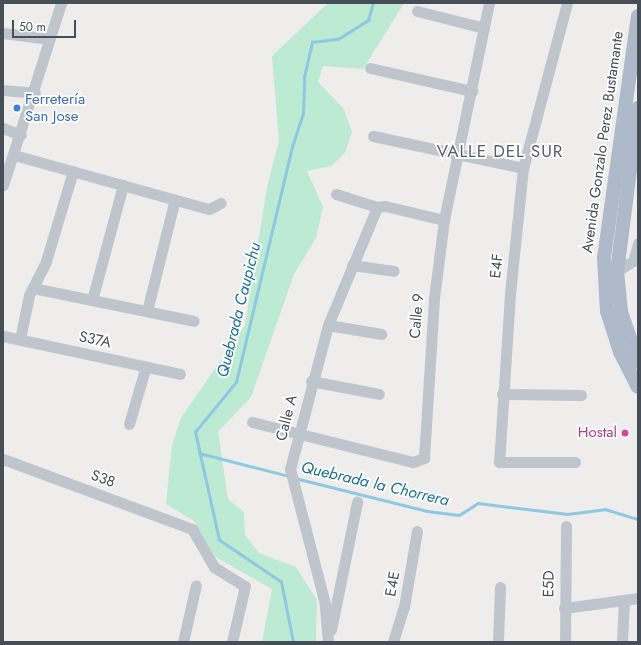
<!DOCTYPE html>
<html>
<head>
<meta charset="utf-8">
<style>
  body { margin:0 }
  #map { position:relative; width:641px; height:645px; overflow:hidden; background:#efecec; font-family:Jost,sans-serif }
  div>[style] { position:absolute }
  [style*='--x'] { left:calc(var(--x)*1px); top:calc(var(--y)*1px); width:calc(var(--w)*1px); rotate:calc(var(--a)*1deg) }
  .green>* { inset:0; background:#bdead3 }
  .stream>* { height:2.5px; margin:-1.25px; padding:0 1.25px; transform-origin:1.25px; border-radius:1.25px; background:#8ec8e3 }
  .minor>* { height:11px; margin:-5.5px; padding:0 5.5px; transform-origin:5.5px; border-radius:5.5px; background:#bec5cd }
  .major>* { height:14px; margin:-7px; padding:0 7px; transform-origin:7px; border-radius:7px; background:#aeb9c9 }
  .dots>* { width:11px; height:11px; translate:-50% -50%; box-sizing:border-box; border:2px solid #fff; border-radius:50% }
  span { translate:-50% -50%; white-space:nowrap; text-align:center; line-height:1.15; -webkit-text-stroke:3.5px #fff; paint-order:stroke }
  .shop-label { font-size:15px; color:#366cbe }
  .left { translate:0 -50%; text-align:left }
  .street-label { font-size:15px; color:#464e58 }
  .hotel-label { font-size:15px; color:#b23c85 }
  .right { translate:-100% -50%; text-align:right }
  .water-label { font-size:16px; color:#197099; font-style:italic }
  .quarter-label { font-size:17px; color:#5a5c60; letter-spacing:1px }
  .frame { position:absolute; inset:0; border:4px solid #464e58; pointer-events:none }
  .scale { position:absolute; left:12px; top:20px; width:64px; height:18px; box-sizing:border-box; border:2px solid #464e58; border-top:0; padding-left:5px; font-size:12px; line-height:14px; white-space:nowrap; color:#464e58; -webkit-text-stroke:3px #fff; paint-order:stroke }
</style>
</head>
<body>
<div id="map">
  <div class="green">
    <div style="clip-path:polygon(328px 3px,404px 3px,363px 69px,323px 66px,318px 82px,344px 109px,352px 132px,345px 153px,331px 166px,307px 171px,323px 207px,316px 238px,294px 274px,251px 397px,218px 432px,228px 499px,244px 512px,245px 535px,259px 553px,296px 567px,317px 600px,316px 642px,262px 642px,272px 589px,214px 556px,194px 521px,166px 504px,172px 445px,181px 418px,245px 325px,267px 187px,279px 141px,272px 56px)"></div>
  </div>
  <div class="stream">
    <div style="--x:199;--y:453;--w:93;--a:14.3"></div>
    <div style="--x:295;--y:478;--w:136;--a:14"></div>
    <div style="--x:427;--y:511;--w:32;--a:7"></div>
    <div style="--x:459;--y:515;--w:22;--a:-32"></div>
    <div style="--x:478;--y:503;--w:90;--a:7"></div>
    <div style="--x:567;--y:514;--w:38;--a:-7"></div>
    <div style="--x:605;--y:509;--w:34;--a:17"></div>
    <div style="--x:293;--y:642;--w:61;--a:-101.3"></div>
    <div style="--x:281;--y:582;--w:75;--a:-145.9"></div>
    <div style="--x:219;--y:540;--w:111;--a:-102.5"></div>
    <div style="--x:195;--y:432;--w:65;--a:-50.6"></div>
    <div style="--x:236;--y:382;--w:242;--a:-76.6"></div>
    <div style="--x:292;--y:147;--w:35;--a:-72"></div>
    <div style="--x:303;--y:114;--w:37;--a:-88"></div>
    <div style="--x:304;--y:77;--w:36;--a:-77"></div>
    <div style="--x:312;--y:42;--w:26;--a:-7"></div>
    <div style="--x:338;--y:39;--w:36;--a:-32"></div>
    <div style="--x:368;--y:20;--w:18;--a:-74"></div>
  </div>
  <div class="minor">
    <div style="--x:567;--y:3;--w:171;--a:104.9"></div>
    <div style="--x:523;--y:168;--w:127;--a:95.9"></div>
    <div style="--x:510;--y:294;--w:168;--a:93.7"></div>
    <div style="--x:499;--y:462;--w:76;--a:0"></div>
    <div style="--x:417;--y:11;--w:69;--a:14.2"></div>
    <div style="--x:3;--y:33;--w:47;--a:7.3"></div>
    <div style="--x:370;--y:68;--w:105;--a:12.7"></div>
    <div style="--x:3;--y:90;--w:32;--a:5"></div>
    <div style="--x:3;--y:128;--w:19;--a:21"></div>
    <div style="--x:373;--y:136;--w:153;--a:12"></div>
    <div style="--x:14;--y:155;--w:202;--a:15.5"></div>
    <div style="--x:209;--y:209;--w:13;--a:-27"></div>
    <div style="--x:3;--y:185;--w:191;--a:-72.3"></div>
    <div style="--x:336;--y:194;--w:43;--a:17.6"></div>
    <div style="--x:377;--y:207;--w:8;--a:-7"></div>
    <div style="--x:385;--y:206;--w:61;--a:13.3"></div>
    <div style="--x:352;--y:265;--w:42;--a:8.1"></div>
    <div style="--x:617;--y:271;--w:19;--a:-32"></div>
    <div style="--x:633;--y:261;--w:19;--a:-74"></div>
    <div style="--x:33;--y:288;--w:164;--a:11.6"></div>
    <div style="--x:92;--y:300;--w:119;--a:-74.9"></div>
    <div style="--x:147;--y:311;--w:115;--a:-76"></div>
    <div style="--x:328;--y:325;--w:54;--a:9.6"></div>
    <div style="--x:3;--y:336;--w:181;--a:12.1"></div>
    <div style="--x:20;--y:339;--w:45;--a:-78.4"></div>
    <div style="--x:29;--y:295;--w:38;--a:-63"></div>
    <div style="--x:46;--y:261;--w:94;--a:-73.3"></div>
    <div style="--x:311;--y:381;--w:69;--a:10.8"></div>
    <div style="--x:502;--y:394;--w:79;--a:0.7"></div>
    <div style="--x:252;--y:422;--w:166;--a:14"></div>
    <div style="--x:413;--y:462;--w:12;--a:-20"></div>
    <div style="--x:424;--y:458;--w:160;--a:-86.4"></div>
    <div style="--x:434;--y:298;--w:79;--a:-82.7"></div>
    <div style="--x:444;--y:220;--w:222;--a:-78.3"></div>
    <div style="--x:129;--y:424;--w:60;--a:-73.7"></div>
    <div style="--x:3;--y:459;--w:202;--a:20.3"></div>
    <div style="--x:192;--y:529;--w:44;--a:59.9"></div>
    <div style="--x:214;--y:567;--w:36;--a:32"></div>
    <div style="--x:245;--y:586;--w:57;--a:103.1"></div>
    <div style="--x:564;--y:608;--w:75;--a:-7.7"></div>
    <div style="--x:331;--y:630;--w:131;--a:-78.5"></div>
    <div style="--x:183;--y:642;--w:58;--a:-77.2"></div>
    <div style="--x:328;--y:642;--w:38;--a:-95"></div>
    <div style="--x:325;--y:604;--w:139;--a:-104.5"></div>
    <div style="--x:290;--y:469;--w:149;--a:-75.2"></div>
    <div style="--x:328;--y:325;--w:128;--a:-67.4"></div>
    <div style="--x:393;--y:642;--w:37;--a:-73"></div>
    <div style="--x:404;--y:607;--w:77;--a:-80.3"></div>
    <div style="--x:498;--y:642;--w:55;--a:-87.9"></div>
    <div style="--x:565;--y:642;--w:116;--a:-89.5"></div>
    <div style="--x:622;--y:642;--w:42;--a:-87.3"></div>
  </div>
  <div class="major">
    <div style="--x:638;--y:16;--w:244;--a:98"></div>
    <div style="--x:604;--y:258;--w:53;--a:86.8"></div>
    <div style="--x:607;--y:311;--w:43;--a:72.4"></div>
    <div style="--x:620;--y:352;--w:39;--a:63"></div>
    <div style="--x:638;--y:108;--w:164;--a:97.3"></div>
    <div style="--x:617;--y:271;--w:41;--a:84.4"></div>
    <div style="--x:621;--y:312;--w:52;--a:70.9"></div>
  </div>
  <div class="dots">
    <div style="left:17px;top:108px;background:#3f7fe0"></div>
    <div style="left:625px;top:433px;background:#d1479c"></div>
  </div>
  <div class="shop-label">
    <span class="left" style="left:25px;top:108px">Ferretería<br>San Jose</span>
  </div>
  <div class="street-label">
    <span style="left:603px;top:142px;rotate:-82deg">Avenida Gonzalo Perez Bustamante</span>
    <span style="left:497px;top:266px;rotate:-84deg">E4F</span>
    <span style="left:417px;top:316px;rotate:-85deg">Calle 9</span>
    <span style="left:95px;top:340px;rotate:12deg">S37A</span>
    <span style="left:287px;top:418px;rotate:-76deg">Calle A</span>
    <span style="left:103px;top:479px;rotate:20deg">S38</span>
    <span style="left:393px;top:584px;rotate:-80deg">E4E</span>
    <span style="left:549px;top:584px;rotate:-89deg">E5D</span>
  </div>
  <div class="hotel-label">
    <span class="right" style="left:617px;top:433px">Hostal</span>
  </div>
  <div class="water-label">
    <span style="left:239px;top:310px;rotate:-76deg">Quebrada Caupichu</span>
    <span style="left:375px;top:484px;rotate:13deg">Quebrada la Chorrera</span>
  </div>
  <div class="quarter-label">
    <span style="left:500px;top:152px">VALLE DEL SUR</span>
  </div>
  <div class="frame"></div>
  <div class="scale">50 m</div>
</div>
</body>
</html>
